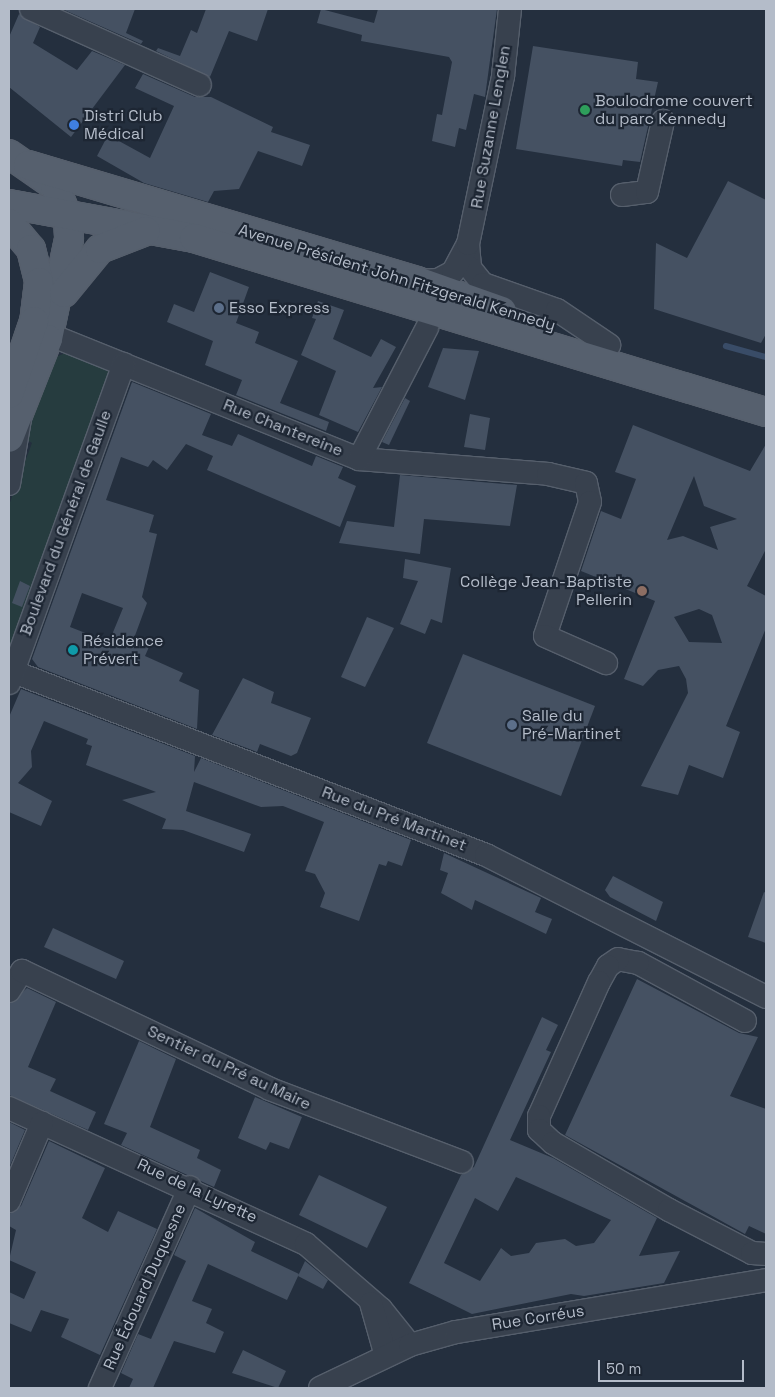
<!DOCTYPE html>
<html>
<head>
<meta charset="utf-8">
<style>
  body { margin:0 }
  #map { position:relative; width:775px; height:1397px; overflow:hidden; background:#242f3e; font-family:"Space Grotesk",sans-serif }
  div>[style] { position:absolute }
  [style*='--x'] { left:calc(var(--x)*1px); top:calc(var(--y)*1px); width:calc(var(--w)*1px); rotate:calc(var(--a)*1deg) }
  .green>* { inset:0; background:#263c3f }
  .stream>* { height:5.5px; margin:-2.75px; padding:0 2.75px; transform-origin:2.75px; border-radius:2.75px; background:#394c67 }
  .building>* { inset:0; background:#455162 }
  .roads { filter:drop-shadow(1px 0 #565f6c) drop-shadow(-1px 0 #565f6c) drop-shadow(0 1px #565f6c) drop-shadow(0 -1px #565f6c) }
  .minor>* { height:22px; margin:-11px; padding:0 11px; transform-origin:11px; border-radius:11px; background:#38414e }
  .major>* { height:28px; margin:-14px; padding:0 14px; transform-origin:14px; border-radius:14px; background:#56606e }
  .dots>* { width:14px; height:14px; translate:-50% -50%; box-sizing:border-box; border:2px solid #1d2633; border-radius:50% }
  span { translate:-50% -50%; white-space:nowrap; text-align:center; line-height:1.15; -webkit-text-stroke:4.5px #1d2633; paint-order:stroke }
  .poi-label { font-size:16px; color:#b4bcc9 }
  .left { translate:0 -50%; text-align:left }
  .right { translate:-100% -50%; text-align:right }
  .street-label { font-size:16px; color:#b4bcc9 }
  .frame { position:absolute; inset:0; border:10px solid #b4bcc9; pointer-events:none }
  .scale { position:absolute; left:598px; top:1360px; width:146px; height:22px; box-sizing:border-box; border:2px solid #b4bcc9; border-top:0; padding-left:6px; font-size:15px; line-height:18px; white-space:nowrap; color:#b4bcc9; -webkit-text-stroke:4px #1d2633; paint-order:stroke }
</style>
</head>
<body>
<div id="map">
  <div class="green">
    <div style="clip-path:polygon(71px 351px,112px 368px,9px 654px,9px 505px,32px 443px,24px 438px,50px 359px)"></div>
  </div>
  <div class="stream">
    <div style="--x:726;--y:346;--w:41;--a:15.4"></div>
  </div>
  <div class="building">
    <div style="clip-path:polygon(62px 9px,135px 9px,126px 33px,143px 41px,141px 44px)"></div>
    <div style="clip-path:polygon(206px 9px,268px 9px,257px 41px,229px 31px,210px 77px,156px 51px,158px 48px,180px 56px,191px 30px,197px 33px)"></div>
    <div style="clip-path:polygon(321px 9px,374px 23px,378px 9px,497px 9px,485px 97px,474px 94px,466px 130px,459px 128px,455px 147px,432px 141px,437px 114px,442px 115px,452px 62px,449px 57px,361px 41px,362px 35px,317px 23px)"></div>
    <div style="clip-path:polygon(19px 14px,40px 27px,33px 43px,77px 70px,92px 51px,125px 65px,71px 137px,9px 87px,9px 37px)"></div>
    <div style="clip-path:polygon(533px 46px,638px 62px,636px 79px,658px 82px,640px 162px,623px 160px,622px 166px,516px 149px)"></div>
    <div style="clip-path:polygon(143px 74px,195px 97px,211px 97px,273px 127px,271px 132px,310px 145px,302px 166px,258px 151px,239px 189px,214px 191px,208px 202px,144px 183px,97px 156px,108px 135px,150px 158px,174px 106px,135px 88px)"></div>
    <div style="clip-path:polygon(728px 181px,766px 200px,766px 334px,761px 343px,654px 309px,656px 243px,687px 258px)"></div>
    <div style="clip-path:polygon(210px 272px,249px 287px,236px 323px,259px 332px,255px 343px,298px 361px,280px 403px,329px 422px,326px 431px,236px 395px,242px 380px,205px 365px,213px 341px,167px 322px,174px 304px,194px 312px)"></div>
    <div style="clip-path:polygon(318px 301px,344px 310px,333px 339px,371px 357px,381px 339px,396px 347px,373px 388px,382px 387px,358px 432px,319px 415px,336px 371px,301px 355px,316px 319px,312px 318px)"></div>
    <div style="clip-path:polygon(443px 348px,479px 351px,465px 400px,428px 387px)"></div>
    <div style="clip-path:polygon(evenodd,132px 382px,211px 414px,202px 435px,232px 446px,238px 434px,312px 466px,316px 456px,343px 467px,338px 478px,356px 486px,340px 527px,207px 470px,213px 456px,186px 444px,167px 470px,153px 460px,148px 467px,121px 457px,106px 500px,154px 515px,149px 532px,157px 534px,142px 597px,147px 603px,133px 641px,149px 647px,145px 656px,183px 673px,179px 681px,199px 690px,197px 729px,38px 667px,32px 659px,132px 382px,82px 593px,123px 608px,109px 642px,70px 627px,82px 593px)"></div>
    <div style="clip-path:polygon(405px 398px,410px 401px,389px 445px,382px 442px)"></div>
    <div style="clip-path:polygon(470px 414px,490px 418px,485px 450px,464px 447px)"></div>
    <div style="clip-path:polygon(evenodd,633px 425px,750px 471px,766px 444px,766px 549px,747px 586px,766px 596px,766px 628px,726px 726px,740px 732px,723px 778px,689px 765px,678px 795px,641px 786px,688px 693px,686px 679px,679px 666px,658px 670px,643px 686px,624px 679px,655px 601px,581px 571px,601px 511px,621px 519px,636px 479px,615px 472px,633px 425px,694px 476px,704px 506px,737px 519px,710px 527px,718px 550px,683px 536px,667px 540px,694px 476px,633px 425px,699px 609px,712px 615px,722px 643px,689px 642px,674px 617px,699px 609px)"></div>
    <div style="clip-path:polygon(400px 475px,517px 485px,510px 526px,424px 519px,420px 554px,339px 543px,347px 521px,394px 527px)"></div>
    <div style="clip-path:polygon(405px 559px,451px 568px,442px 623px,431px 619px,425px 634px,400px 624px,418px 581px,403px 578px)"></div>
    <div style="clip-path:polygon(20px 581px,30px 586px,22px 607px,12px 603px)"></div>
    <div style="clip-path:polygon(367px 617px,394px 628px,365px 687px,341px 677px)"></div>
    <div style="clip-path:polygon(463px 654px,595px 706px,561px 796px,427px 743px)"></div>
    <div style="clip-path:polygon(243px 678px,274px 692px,271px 703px,311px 718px,297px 753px,291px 756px,260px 744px,257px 752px,212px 735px)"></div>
    <div style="clip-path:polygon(21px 689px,195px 756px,194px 772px,201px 758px,411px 840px,402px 866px,388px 861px,386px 866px,379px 864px,359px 921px,320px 907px,325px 893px,315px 874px,305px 871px,324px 822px,283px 806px,261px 807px,194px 782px,186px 811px,251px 834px,244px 852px,183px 830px,162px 829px,166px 819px,122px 800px,156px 792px,86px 765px,92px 746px,86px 744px,88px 739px,44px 721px,31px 751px,32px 767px,18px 783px,52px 801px,41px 826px,9px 812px,9px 717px)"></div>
    <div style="clip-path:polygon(444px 853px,541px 898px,535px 912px,552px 919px,546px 934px,475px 900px,472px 910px,441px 893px,448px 873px,440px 870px)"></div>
    <div style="clip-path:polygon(613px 876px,663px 902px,656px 921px,610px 897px,605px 890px)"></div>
    <div style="clip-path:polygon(764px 892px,766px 893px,766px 943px,748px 937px)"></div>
    <div style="clip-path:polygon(53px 928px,124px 961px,116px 979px,44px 947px)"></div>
    <div style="clip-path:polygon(637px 979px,739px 1033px,758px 1037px,730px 1096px,766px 1109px,766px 1234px,749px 1226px,745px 1234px,565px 1135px)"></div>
    <div style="clip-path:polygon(27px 988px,56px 1002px,28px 1067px,56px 1079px,50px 1091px,96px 1112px,88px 1130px,9px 1095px,9px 1004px)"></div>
    <div style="clip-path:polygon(evenodd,542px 1017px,558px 1025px,546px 1050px,551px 1052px,510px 1140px,553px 1158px,657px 1218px,639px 1256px,680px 1251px,664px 1283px,584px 1296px,571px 1294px,472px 1314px,409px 1283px,461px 1175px,474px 1167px,542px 1017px,516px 1177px,611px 1220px,594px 1243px,576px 1246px,565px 1239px,536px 1243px,529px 1253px,511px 1256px,501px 1248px,480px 1281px,444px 1263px,475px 1198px,498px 1211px,516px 1177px)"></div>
    <div style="clip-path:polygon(139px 1041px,176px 1059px,150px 1127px,200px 1150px,197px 1158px,221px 1170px,214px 1187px,121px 1145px,127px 1133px,104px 1124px)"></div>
    <div style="clip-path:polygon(255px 1097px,302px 1117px,289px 1149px,270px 1142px,266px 1150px,238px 1138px)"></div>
    <div style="clip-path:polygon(9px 1122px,25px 1130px,9px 1168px)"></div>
    <div style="clip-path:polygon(49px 1141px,105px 1168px,82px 1218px,108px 1232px,118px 1211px,157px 1229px,100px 1355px,61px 1337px,69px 1319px,41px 1310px,31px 1332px,9px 1323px,9px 1292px,24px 1299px,36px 1272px,9px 1260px,16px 1230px,9px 1226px,9px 1214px,21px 1206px)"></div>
    <div style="clip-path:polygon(319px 1175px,387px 1207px,367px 1248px,299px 1215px)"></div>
    <div style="clip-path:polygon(195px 1208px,255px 1242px,251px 1251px,299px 1274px,287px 1300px,208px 1264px,192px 1301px,212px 1309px,206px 1323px,224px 1332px,215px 1353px,174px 1341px,153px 1388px,129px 1388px,133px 1379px,121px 1373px,138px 1334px,151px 1339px,179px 1276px,186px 1261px,174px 1255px)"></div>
    <div style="clip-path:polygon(305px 1261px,328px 1280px,323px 1289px,298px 1276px)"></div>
    <div style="clip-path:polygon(243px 1350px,286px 1371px,278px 1388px,232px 1373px)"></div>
  </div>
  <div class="roads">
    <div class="minor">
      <div style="--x:31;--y:9;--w:185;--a:24.2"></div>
      <div style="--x:622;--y:195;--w:25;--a:-7"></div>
      <div style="--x:647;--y:192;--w:73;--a:-77.3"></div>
      <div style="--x:468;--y:244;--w:24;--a:85"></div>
      <div style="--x:470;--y:268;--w:21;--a:51"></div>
      <div style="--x:483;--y:284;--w:78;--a:19.4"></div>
      <div style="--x:557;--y:310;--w:63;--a:33.9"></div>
      <div style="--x:417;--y:281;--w:21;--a:-3"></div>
      <div style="--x:438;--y:280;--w:17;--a:-28"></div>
      <div style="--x:453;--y:272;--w:32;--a:-62"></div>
      <div style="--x:468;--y:244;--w:172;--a:-78.2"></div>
      <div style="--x:503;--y:76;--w:67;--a:-84"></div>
      <div style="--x:33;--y:328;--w:351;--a:21.9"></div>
      <div style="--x:359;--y:459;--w:190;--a:4.5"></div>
      <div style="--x:548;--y:474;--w:39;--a:13"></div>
      <div style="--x:586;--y:483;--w:19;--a:78"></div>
      <div style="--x:590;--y:502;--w:141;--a:108.6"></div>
      <div style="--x:545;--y:636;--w:67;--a:23.9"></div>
      <div style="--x:359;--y:459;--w:148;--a:-62.6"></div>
      <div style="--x:9;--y:484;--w:66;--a:-80.4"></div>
      <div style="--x:9;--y:670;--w:512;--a:21.2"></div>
      <div style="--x:486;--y:855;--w:314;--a:26.9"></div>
      <div style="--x:9;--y:683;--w:339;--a:-70.2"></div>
      <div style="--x:9;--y:991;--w:24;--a:-57"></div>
      <div style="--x:22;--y:971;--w:275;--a:25.4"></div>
      <div style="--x:270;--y:1089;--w:205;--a:20.8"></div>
      <div style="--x:745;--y:1021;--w:122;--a:-151.5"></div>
      <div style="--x:638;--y:963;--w:20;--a:-169"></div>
      <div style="--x:618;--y:959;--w:12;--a:145"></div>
      <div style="--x:608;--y:966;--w:18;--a:119"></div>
      <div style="--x:599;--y:982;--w:147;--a:114.1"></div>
      <div style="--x:539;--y:1116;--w:14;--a:90"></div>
      <div style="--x:539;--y:1130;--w:19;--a:43"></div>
      <div style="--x:553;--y:1143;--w:134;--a:30"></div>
      <div style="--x:669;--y:1210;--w:93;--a:27.4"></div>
      <div style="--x:752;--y:1253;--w:14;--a:4"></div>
      <div style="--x:9;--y:1108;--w:327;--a:24.6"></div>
      <div style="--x:306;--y:1244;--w:99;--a:40.9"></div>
      <div style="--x:381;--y:1309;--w:46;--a:51.1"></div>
      <div style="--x:9;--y:1201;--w:85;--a:-67.1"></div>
      <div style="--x:371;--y:1303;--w:55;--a:74.2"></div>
      <div style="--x:100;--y:1388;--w:220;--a:-65.9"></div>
      <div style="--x:320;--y:1388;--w:100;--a:-25.5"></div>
      <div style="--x:410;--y:1345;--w:48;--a:-15.8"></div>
      <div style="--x:456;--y:1332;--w:314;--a:-9.5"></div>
    </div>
    <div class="major">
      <div style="--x:9;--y:154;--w:56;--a:34.8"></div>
      <div style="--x:55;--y:186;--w:35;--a:68"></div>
      <div style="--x:68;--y:218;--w:21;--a:87"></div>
      <div style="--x:69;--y:239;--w:102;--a:101.9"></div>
      <div style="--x:48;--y:339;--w:106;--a:111.5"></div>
      <div style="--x:28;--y:165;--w:406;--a:16.6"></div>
      <div style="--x:417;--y:281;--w:90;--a:19.4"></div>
      <div style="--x:9;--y:204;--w:188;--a:10.4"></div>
      <div style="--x:194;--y:238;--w:598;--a:16.92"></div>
      <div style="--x:9;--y:223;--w:34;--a:50"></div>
      <div style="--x:31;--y:249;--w:34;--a:76"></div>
      <div style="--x:39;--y:282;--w:39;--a:97"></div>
      <div style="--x:34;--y:321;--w:77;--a:108.9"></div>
      <div style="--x:64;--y:293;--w:57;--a:-50.7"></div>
      <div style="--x:100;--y:249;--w:49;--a:-21.4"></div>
    </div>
  </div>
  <div class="dots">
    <div style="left:585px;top:110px;background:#2e9e5b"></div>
    <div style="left:74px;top:125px;background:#3f7fe0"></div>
    <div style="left:219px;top:308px;background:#5c6f8a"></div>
    <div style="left:642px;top:591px;background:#8d6e63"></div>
    <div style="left:73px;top:650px;background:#0f9aa8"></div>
    <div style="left:512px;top:725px;background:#5c6f8a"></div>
  </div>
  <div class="poi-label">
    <span class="left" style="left:595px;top:110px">Boulodrome couvert<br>du parc Kennedy</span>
    <span class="left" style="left:84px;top:125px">Distri Club<br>Médical</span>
    <span class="left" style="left:229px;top:308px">Esso Express</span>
    <span class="right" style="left:632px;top:591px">Collège Jean-Baptiste<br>Pellerin</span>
    <span class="left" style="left:83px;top:650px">Résidence<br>Prévert</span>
    <span class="left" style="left:522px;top:725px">Salle du<br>Pré-Martinet</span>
  </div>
  <div class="street-label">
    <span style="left:491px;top:127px;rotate:-80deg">Rue Suzanne Lenglen</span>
    <span style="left:397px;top:278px;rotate:17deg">Avenue Président John Fitzgerald Kennedy</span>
    <span style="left:283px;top:428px;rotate:22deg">Rue Chantereine</span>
    <span style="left:66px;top:523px;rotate:-70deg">Boulevard du Général de Gaulle</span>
    <span style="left:394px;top:819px;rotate:21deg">Rue du Pré Martinet</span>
    <span style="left:229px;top:1068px;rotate:25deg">Sentier du Pré au Maire</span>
    <span style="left:197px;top:1191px;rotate:25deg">Rue de la Lyrette</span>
    <span style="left:145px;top:1287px;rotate:-66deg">Rue Édouard Duquesne</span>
    <span style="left:538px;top:1318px;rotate:-9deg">Rue Corréus</span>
  </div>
  <div class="frame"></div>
  <div class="scale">50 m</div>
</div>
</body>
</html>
